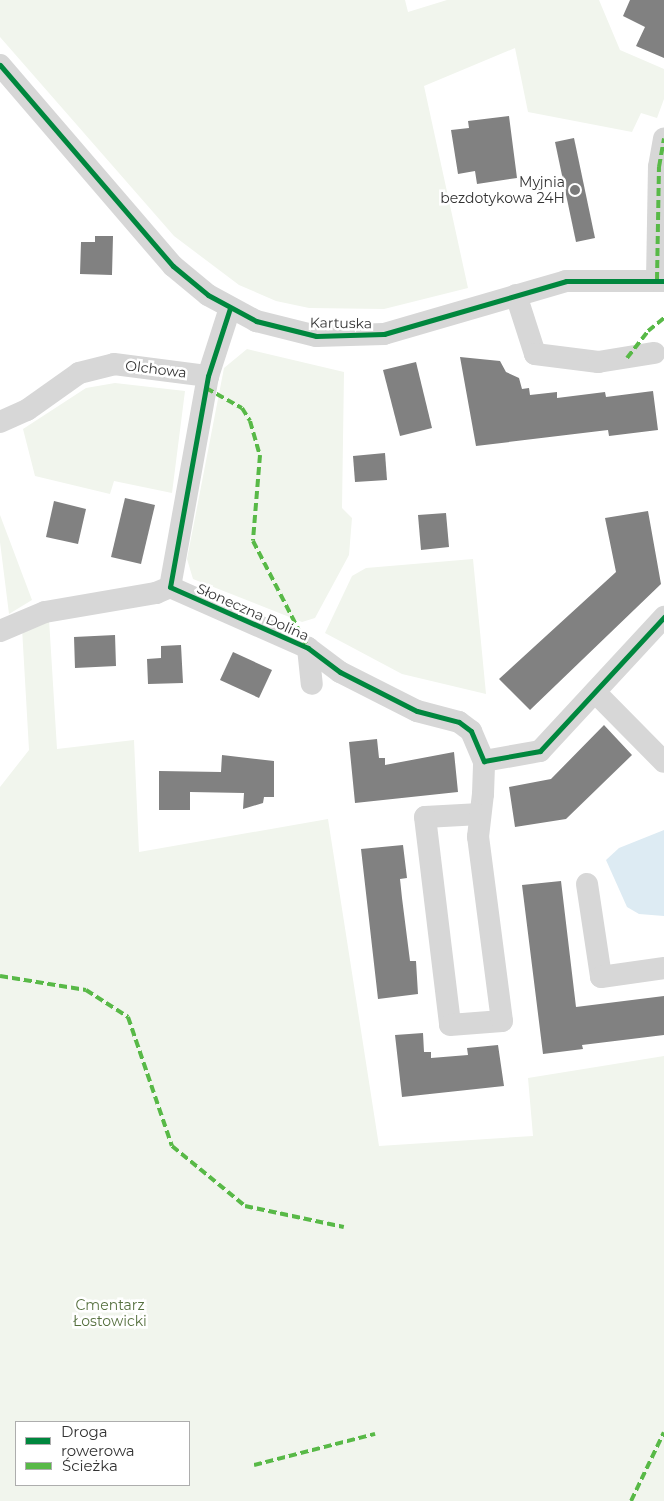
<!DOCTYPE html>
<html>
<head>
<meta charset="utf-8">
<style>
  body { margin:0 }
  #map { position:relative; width:664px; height:1501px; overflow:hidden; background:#fff; font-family:Montserrat,sans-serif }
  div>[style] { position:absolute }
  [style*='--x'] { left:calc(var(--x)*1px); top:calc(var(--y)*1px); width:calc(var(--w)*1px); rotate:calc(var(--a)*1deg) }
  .green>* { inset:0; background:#f1f5ed }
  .water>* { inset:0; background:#ddebf3 }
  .building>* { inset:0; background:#818181 }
  .minor>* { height:22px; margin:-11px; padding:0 11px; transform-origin:11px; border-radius:11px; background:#d7d7d7 }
  .quiet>* { height:4px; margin-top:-2px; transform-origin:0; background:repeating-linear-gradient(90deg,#58b947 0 8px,transparent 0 12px) }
  .cycleway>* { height:5px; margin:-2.5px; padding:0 2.5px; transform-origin:2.5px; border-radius:2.5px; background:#00873e }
  .dots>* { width:14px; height:14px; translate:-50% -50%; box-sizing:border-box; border:2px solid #fff; border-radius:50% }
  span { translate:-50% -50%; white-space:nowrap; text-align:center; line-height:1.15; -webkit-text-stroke:5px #fff; paint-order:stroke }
  .poi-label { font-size:14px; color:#333 }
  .right { translate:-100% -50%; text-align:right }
  .street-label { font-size:14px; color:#333 }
  .park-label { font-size:14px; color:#56703f }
  .legend { position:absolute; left:15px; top:1421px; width:175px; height:65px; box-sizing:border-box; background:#fff; border:1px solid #adadad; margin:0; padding:6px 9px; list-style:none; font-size:15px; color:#333 }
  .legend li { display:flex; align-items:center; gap:10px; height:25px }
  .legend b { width:25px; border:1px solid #adadad }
</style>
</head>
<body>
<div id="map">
  <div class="green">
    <div style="clip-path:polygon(0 0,405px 0,408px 12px,447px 0,599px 0,620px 50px,664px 69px,664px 99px,657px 118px,641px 113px,632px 132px,528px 112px,515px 48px,424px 86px,468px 288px,384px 309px,309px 308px,276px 301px,239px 285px,174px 236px,0 37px)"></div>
    <div style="clip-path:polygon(247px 349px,344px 372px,342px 508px,352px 518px,349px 555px,315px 618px,302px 622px,193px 579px,187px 559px,224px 368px)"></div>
    <div style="clip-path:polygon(115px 383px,185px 391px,172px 493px,114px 481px,110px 494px,35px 476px,23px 429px,86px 388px)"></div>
    <div style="clip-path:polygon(0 515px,32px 600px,9px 614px,0 542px)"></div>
    <div style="clip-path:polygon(473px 559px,486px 694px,402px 674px,325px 633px,352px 576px,366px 568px)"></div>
    <div style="clip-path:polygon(evenodd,49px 619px,57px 749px,134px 740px,139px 852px,328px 819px,379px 1146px,533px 1136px,528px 1078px,664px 1056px,664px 1501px,0 1501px,0 787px,29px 750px,22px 628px,49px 619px,16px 1422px,189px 1422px,189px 1485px,16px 1485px,16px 1422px)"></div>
  </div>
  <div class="water">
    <div style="clip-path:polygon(664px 830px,664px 916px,639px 914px,627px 907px,606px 860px,619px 848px)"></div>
  </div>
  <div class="building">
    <div style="clip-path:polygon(630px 0,664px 0,664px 58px,636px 46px,645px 27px,623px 16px)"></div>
    <div style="clip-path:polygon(509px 116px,517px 178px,477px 184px,475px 171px,458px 174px,451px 130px,469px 128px,468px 121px)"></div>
    <div style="clip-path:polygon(574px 138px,595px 238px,576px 242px,555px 142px)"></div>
    <div style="clip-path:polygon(95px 236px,113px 236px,112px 275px,80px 274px,81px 242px,95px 242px)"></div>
    <div style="clip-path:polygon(460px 357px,500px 361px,506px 372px,519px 378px,522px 389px,529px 388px,530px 395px,557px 392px,557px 398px,605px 392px,606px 397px,653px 391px,658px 430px,609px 436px,608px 430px,476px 446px)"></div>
    <div style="clip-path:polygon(416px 362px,432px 428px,400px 436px,383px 370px)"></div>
    <div style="clip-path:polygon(385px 453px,387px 480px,355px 482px,353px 456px)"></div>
    <div style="clip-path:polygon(125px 498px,155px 505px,141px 564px,111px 557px)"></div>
    <div style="clip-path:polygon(54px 501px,86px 509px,78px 544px,46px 537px)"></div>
    <div style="clip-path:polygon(648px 511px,661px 584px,530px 710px,499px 679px,616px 572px,605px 518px)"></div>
    <div style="clip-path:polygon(446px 513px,449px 547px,421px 550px,418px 515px)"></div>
    <div style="clip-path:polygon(115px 635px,116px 666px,75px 668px,74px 637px)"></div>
    <div style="clip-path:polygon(181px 645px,183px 683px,148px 684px,147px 659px,161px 658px,161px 646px)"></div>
    <div style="clip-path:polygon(233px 652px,272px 670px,259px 698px,220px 680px)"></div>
    <div style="clip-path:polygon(604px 725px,632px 755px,566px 819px,515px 827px,509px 787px,551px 779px)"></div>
    <div style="clip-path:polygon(377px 739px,379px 758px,385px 758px,385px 765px,454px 752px,458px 792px,355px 803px,349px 742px)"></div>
    <div style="clip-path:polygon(222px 755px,274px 761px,274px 797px,264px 797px,263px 803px,243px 809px,244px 793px,190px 792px,190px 810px,159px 810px,159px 771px,221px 772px)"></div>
    <div style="clip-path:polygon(403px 845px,407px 878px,400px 879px,402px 898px,410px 961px,416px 961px,418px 994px,378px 999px,361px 849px)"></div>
    <div style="clip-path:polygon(561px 881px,576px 1007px,664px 996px,664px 1035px,582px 1045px,583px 1049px,543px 1054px,522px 885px)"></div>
    <div style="clip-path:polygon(423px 1033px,424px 1052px,431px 1052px,431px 1058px,468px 1055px,467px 1048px,498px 1045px,504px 1086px,402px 1097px,395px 1035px)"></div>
  </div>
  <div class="minor">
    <div style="--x:0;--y:65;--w:265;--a:49.3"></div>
    <div style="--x:173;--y:266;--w:45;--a:39.6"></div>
    <div style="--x:208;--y:295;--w:55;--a:28.4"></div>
    <div style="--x:256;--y:321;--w:62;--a:14"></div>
    <div style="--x:316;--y:336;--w:68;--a:-1.7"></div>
    <div style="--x:384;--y:334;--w:190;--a:-16.2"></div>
    <div style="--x:566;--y:281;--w:98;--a:0"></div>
    <div style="--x:657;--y:280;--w:113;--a:-89"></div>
    <div style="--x:659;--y:167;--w:29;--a:-80"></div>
    <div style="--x:516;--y:295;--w:62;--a:72.1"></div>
    <div style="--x:535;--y:354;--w:64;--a:7.2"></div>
    <div style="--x:598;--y:362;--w:57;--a:-9.1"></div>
    <div style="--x:230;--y:308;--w:71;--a:107.9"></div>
    <div style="--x:208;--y:376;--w:214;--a:100.2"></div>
    <div style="--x:170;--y:587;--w:151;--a:23.8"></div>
    <div style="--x:308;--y:648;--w:40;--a:37"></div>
    <div style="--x:340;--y:672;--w:86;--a:26.9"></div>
    <div style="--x:417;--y:711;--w:43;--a:14.7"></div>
    <div style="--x:459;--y:722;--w:15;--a:37"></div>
    <div style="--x:471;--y:731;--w:33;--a:67"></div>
    <div style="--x:484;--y:761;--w:57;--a:-10.1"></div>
    <div style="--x:540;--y:751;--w:183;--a:-47.2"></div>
    <div style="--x:0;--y:422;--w:30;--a:-24"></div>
    <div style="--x:27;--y:410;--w:64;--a:-35.4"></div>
    <div style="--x:79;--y:373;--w:36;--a:-14"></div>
    <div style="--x:114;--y:364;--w:95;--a:7.3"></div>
    <div style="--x:0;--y:631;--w:49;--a:-22.9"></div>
    <div style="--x:45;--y:612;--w:113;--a:-9.7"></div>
    <div style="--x:156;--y:593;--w:15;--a:-23"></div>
    <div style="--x:308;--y:648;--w:36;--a:84"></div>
    <div style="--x:595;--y:692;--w:98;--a:45.4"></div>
    <div style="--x:480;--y:814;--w:55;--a:176.9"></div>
    <div style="--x:425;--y:817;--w:209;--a:83.1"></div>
    <div style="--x:450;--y:1025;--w:52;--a:-4.4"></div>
    <div style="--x:502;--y:1021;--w:186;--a:-97.4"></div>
    <div style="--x:478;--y:837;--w:43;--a:-83.4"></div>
    <div style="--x:483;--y:794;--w:33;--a:-88"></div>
    <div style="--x:587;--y:884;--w:94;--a:81.4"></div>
    <div style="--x:601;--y:977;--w:64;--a:-8.1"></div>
  </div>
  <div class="quiet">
    <div style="--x:657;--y:280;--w:113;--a:-89"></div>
    <div style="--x:659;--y:167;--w:29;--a:-80"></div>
    <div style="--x:627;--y:358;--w:34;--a:-52"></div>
    <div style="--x:648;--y:331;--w:21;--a:-39"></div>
    <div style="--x:206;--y:388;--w:41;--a:29.1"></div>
    <div style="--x:242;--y:408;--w:15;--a:58"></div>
    <div style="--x:250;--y:421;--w:35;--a:74"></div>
    <div style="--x:260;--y:455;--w:86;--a:94.7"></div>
    <div style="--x:253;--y:541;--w:120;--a:62.8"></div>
    <div style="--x:0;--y:976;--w:87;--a:9.2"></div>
    <div style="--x:86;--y:990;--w:50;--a:32.7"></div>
    <div style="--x:128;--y:1017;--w:136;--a:71.2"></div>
    <div style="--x:172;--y:1146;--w:94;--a:39.4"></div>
    <div style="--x:245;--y:1206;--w:101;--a:12"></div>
    <div style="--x:254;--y:1465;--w:125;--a:-14.4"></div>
    <div style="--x:631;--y:1501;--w:76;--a:-64.4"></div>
  </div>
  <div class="cycleway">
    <div style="--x:0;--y:65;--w:265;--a:49.3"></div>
    <div style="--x:173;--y:266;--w:45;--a:39.6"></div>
    <div style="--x:208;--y:295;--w:55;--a:28.4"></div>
    <div style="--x:256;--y:321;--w:62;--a:14"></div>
    <div style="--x:316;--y:336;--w:68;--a:-1.7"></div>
    <div style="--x:384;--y:334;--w:190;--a:-16.2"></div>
    <div style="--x:566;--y:281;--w:98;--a:0"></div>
    <div style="--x:230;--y:308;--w:71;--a:107.9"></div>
    <div style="--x:208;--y:376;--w:214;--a:100.2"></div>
    <div style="--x:170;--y:587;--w:151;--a:23.8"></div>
    <div style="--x:308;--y:648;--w:40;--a:37"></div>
    <div style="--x:340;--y:672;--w:86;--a:26.9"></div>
    <div style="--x:417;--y:711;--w:43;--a:14.7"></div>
    <div style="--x:459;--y:722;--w:15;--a:37"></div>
    <div style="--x:471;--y:731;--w:33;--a:67"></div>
    <div style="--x:484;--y:761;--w:57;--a:-10.1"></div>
    <div style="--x:540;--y:751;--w:183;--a:-47.2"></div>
  </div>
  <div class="dots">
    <div style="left:575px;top:190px;background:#7a7a7a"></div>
  </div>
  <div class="poi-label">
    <span class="right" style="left:565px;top:190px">Myjnia<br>bezdotykowa 24H</span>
  </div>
  <div class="street-label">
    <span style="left:341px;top:323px;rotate:1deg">Kartuska</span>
    <span style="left:156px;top:369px;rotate:7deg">Olchowa</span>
    <span style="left:253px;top:612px;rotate:24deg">Słoneczna Dolina</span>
  </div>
  <div class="park-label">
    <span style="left:110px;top:1313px">Cmentarz<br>Łostowicki</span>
  </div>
  <ul class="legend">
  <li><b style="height:6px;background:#00873e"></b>Droga rowerowa</li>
  <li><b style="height:6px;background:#58b947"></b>Ścieżka</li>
  </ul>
</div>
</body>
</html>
